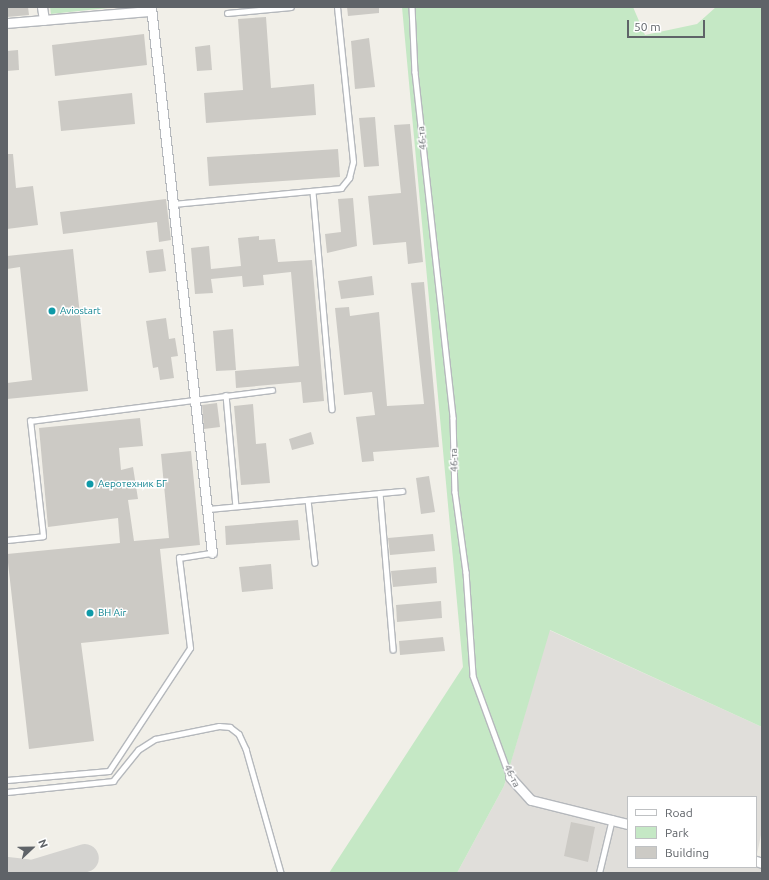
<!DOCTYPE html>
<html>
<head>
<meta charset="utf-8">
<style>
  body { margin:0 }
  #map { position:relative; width:769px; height:880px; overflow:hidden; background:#f1efe8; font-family:Ubuntu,sans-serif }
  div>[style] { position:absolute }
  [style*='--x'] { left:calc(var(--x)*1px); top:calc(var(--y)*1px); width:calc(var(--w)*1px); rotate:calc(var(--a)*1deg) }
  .industrial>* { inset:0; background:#e0deda }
  .green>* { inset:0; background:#c5e8c5 }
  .taxiway>* { height:28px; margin:-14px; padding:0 14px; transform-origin:14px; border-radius:14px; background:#d4d3d0 }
  .building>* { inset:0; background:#cccac5 }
  .roads { filter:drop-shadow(1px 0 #b5b8bc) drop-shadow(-1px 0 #b5b8bc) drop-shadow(0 1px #b5b8bc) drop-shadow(0 -1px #b5b8bc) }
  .service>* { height:4.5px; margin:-2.25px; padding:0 2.25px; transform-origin:2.25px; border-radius:2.25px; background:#fff }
  .minor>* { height:9px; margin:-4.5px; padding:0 4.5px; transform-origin:4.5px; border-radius:4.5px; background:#fff }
  .dots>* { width:11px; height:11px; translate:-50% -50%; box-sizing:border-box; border:2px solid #fff; border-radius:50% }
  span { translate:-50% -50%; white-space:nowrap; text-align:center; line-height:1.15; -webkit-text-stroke:3px #fff; paint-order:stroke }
  .street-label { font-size:10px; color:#5f6368 }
  .culture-label { font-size:10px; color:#0d838f }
  .left { translate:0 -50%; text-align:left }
  .frame { position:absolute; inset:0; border:8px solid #5f6368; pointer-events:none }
  .legend { position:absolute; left:627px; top:796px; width:130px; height:72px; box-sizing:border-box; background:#fff; border:1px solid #bfc1c3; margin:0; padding:5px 7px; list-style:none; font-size:12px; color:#5f6368 }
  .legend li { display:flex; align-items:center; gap:8px; height:20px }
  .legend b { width:20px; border:1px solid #bfc1c3 }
  .north { position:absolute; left:12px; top:828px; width:40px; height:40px; -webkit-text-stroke:3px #fff; paint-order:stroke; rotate:68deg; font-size:11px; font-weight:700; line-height:16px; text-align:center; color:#5f6368 }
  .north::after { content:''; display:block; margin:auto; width:14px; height:18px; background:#5f6368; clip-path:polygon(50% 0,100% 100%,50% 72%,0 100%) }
  .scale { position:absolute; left:627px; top:20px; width:78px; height:18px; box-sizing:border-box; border:2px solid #5f6368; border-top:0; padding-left:5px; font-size:12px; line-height:14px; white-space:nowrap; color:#5f6368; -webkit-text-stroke:3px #fff; paint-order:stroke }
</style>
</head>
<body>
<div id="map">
  <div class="industrial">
    <div style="clip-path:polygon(549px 630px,762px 727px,762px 830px,756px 859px,756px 797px,628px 797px,628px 867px,756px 867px,756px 861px,762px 863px,762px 873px,457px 873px,504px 786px)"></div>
  </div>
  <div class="green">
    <div style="clip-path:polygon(50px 7px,117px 7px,51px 14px)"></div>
    <div style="clip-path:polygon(402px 7px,633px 7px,645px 35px,697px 24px,716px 7px,762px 7px,762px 727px,550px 630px,504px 786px,457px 873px,329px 873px,463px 667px)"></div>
  </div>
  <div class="taxiway">
    <div style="--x:7;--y:871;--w:20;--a:6"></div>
    <div style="--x:36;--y:873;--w:51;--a:-17"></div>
  </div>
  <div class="building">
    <div style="clip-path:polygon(7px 7px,28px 7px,29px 15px,7px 17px)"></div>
    <div style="clip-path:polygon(347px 7px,379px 7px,379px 13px,348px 16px)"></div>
    <div style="clip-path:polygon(266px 17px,271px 88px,314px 84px,316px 115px,206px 123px,204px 93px,243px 90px,238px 19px)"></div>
    <div style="clip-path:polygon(144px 34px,147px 65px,55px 76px,52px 45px)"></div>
    <div style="clip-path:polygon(369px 38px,375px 87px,355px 89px,351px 41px)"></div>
    <div style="clip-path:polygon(210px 45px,212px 70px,197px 71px,195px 47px)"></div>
    <div style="clip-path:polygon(18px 50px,19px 70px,7px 71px,7px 51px)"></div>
    <div style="clip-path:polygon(132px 93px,135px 124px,61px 131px,58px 101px)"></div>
    <div style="clip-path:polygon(375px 117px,379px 166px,364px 167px,359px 118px)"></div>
    <div style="clip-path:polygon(410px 124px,423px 262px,408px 264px,406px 242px,373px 245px,368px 196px,401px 193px,394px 125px)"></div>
    <div style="clip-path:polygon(338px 149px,340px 177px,209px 186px,207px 157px)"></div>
    <div style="clip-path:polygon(7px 154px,13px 154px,16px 188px,33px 186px,38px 225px,7px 229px)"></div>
    <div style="clip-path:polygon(353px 198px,357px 246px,327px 253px,325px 234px,341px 232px,338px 199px)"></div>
    <div style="clip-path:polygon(166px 199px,171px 240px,159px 242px,157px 222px,63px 234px,60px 212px)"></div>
    <div style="clip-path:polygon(259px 236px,259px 240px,275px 239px,278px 262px,312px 260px,324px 401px,303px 403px,301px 382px,236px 388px,235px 371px,299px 366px,291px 272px,263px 275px,264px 285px,243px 287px,242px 276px,211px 279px,213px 293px,195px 294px,191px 248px,209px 246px,211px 269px,241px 266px,238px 238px)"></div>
    <div style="clip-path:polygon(73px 249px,88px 391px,7px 399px,7px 383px,32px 380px,20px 267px,7px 269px,7px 256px)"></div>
    <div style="clip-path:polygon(163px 249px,166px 271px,149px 273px,146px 251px)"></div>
    <div style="clip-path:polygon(372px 276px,374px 295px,341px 299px,338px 281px)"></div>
    <div style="clip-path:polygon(424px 282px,439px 447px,373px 452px,374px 461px,362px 462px,356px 417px,375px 415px,372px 392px,344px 395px,335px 308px,349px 307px,350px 316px,379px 312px,387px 406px,424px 404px,411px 283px)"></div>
    <div style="clip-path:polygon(166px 318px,169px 339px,175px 338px,178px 356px,171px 357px,174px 378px,160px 380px,158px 367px,153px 368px,146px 321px)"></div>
    <div style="clip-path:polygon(233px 329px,236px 370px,216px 371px,213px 331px)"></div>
    <div style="clip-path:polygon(217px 403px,220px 427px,204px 429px,202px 405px)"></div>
    <div style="clip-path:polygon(253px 404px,256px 444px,266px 443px,270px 483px,241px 485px,234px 406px)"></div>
    <div style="clip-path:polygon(140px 418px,143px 446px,119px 448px,121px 470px,133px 467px,138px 499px,128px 500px,134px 541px,169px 538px,161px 454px,191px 451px,200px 545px,160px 549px,169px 634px,81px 643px,94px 741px,29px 749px,7px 554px,120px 543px,118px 518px,48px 527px,39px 428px)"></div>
    <div style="clip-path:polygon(311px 432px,314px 444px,292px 450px,289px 439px)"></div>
    <div style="clip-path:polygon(429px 476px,435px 512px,421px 514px,416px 478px)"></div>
    <div style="clip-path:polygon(298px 520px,300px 540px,226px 545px,225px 526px)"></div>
    <div style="clip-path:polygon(433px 534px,435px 551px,390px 555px,388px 538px)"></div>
    <div style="clip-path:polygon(271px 564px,273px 589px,242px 592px,239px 567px)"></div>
    <div style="clip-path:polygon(436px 567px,437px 583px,393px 587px,391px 571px)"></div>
    <div style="clip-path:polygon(441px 601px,442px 618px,397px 622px,396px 605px)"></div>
    <div style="clip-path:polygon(443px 637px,445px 651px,400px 655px,399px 641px)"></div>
    <div style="clip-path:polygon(571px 822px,595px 827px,588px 862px,564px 856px)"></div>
  </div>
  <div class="roads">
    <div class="service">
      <div style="--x:412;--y:7;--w:65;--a:87.4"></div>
      <div style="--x:415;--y:72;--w:348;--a:83.7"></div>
      <div style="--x:453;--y:418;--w:74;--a:88.5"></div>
      <div style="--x:455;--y:492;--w:81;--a:82.2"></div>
      <div style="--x:466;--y:572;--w:104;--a:86.1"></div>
      <div style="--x:473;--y:676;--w:108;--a:69.9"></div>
      <div style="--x:227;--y:13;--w:64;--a:-5.4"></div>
      <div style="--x:313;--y:192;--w:218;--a:85"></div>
      <div style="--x:173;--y:204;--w:169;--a:-5.4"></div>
      <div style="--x:341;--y:188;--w:13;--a:-51"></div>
      <div style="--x:349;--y:178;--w:16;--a:-76"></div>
      <div style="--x:353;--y:162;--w:156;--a:-95.9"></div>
      <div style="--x:226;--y:395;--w:111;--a:84.9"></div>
      <div style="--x:380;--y:493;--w:157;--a:85.2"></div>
      <div style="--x:308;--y:500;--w:63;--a:83.7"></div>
      <div style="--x:208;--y:509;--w:195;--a:-5.3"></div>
      <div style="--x:7;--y:540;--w:36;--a:-6"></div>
      <div style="--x:43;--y:536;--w:116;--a:-96.4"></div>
      <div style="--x:30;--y:421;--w:244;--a:-7.3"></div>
      <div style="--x:7;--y:780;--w:102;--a:-5"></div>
      <div style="--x:109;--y:771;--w:147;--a:-56.6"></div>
      <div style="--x:190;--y:648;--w:91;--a:-97"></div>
      <div style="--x:179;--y:558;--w:33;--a:-9"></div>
      <div style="--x:7;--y:792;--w:107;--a:-5.9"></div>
      <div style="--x:113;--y:781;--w:40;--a:-51"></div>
      <div style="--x:138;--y:750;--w:20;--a:-33"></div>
      <div style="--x:155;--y:739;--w:65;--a:-11.5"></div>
      <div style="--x:219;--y:726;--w:11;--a:5"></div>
      <div style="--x:230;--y:727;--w:11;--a:38"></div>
      <div style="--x:239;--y:734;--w:17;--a:65"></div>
      <div style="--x:246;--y:749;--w:129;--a:74.2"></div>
      <div style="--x:599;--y:873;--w:56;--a:-76.5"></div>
    </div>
    <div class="minor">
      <div style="--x:42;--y:7;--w:13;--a:81"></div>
      <div style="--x:151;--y:7;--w:549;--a:83.63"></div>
      <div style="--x:7;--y:23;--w:144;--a:-4.8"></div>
      <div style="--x:510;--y:777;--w:31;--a:48"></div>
      <div style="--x:531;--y:800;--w:100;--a:13.9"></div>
      <div style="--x:756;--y:861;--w:6;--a:18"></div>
    </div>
  </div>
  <div class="dots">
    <div style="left:52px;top:311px;background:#0f9aa8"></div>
    <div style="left:90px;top:484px;background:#0f9aa8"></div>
    <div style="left:90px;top:613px;background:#0f9aa8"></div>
  </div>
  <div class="street-label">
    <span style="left:422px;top:138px;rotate:-96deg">46-та</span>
    <span style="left:454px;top:460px;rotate:-92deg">46-та</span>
    <span style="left:512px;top:776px;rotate:63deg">46-та</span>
  </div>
  <div class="culture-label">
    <span class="left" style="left:60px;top:311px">Aviostart</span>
    <span class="left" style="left:98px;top:484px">Аеротехник БГ</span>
    <span class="left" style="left:98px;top:613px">BH Air</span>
  </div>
  <div class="frame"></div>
  <ul class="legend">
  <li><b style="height:5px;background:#fff"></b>Road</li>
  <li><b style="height:11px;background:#c5e8c5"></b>Park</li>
  <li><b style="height:11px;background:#cccac5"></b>Building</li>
  </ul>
  <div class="north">N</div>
  <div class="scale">50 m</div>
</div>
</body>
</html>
